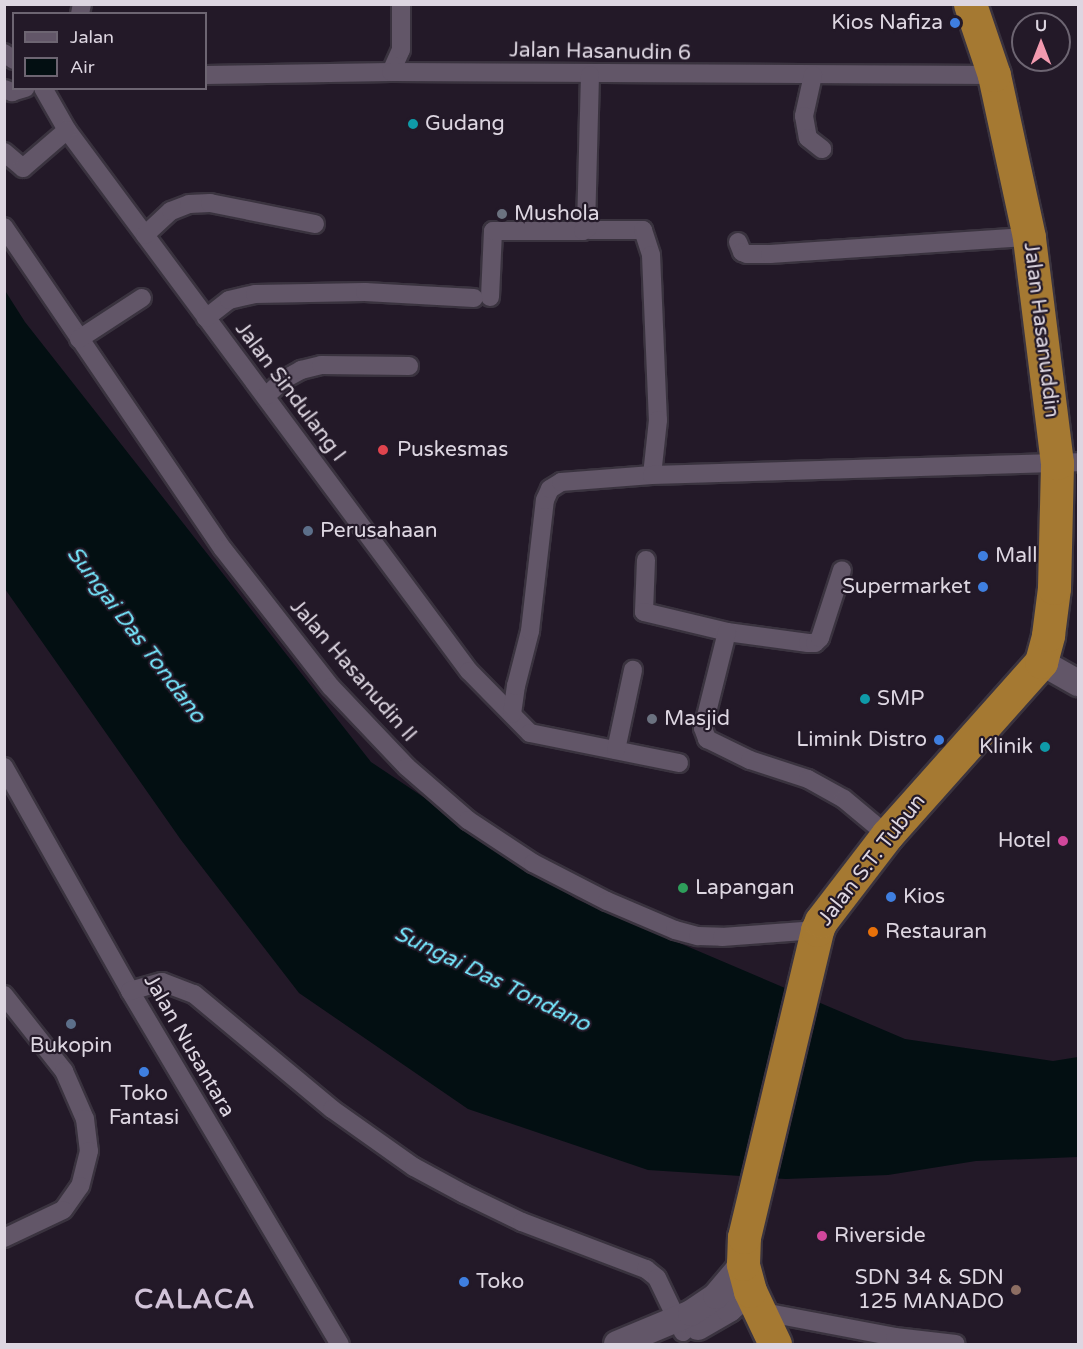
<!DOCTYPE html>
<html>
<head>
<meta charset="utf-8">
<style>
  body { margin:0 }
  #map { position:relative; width:1083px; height:1349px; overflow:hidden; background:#231928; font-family:"Varela Round",sans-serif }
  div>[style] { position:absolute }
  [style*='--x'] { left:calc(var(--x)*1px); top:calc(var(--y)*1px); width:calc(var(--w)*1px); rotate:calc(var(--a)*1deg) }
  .water>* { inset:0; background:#030f12 }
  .roads { filter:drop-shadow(2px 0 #3a333f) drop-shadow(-2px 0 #3a333f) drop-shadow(0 2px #3a333f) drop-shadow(0 -2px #3a333f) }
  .street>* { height:18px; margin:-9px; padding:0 9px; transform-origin:9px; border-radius:9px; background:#625668 }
  .secondary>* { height:26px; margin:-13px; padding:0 13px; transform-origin:13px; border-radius:13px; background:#625668 }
  .highway>* { height:33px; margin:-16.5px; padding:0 16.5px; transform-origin:16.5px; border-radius:16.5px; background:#a57932 }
  .dots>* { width:16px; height:16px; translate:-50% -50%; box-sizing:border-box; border:3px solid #231928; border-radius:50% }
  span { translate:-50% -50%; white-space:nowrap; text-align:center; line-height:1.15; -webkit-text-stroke:4.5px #231928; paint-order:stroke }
  .poi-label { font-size:21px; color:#ddd6e1 }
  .right { translate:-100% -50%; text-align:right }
  .left { translate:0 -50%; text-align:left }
  .street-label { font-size:21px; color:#ddd6e1 }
  .water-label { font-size:22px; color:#77e9ff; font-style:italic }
  .district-label { font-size:27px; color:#d1c3d8; font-weight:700; letter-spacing:1.5px }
  .frame { position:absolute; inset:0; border:6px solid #ddd6e1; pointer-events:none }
  .legend { position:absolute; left:12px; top:12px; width:195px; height:78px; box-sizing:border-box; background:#231928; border:2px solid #6d6572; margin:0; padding:8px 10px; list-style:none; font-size:18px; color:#ddd6e1 }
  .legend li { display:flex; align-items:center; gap:12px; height:30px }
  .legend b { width:30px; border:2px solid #6d6572 }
  .north { position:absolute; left:1011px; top:12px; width:60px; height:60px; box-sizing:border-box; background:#231928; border:2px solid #6d6572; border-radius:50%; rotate:0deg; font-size:16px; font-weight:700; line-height:24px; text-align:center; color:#ddd6e1 }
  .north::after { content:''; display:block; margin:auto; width:21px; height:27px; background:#f29aaf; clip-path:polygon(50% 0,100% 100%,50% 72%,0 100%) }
</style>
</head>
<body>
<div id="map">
  <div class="water">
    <div style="clip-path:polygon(4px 289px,25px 322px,371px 762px,576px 899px,905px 1039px,1053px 1061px,1078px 1057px,1078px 1157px,976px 1161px,888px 1175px,786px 1179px,648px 1170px,468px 1109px,299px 993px,181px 840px,5px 589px)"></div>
  </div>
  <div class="roads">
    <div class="street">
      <div style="--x:80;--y:14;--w:10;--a:-79"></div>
      <div style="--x:4;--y:53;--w:12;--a:35"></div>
      <div style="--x:391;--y:72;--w:24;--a:-66"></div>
      <div style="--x:401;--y:50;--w:46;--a:-90"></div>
      <div style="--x:206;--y:75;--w:185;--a:-0.9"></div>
      <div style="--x:391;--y:72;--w:603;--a:0.29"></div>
      <div style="--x:590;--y:75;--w:150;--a:91.5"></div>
      <div style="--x:586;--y:225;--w:6;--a:51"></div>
      <div style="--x:590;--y:230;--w:53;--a:0"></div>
      <div style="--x:643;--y:230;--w:26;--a:72"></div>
      <div style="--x:651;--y:255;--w:165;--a:87.6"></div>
      <div style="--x:658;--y:420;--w:55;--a:96.2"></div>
      <div style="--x:813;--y:75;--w:42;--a:102.4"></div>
      <div style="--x:804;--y:116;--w:22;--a:80"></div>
      <div style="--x:808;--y:138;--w:18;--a:38"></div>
      <div style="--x:43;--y:88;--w:48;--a:60.3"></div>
      <div style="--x:67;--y:130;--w:674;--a:53.39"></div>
      <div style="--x:469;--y:671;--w:87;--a:45.5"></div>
      <div style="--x:530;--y:733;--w:152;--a:11.4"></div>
      <div style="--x:4;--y:89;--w:9;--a:21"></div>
      <div style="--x:12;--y:92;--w:14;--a:-17"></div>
      <div style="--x:4;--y:152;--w:25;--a:40"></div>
      <div style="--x:23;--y:168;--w:58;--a:-40.8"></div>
      <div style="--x:4;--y:227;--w:389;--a:55.8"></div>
      <div style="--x:223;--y:549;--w:175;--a:52"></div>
      <div style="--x:331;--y:687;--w:110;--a:46.5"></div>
      <div style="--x:407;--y:767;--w:81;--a:41"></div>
      <div style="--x:468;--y:820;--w:78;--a:33.5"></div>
      <div style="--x:533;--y:863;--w:83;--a:27.2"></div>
      <div style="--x:607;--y:901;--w:74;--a:23.1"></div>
      <div style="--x:675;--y:930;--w:24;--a:15"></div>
      <div style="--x:698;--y:936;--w:24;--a:2"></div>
      <div style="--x:722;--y:937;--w:95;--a:-4.2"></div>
      <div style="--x:145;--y:235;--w:35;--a:-43"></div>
      <div style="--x:171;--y:211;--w:19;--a:-21"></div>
      <div style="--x:189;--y:204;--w:21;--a:-3"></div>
      <div style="--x:210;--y:203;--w:107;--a:11.3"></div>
      <div style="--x:738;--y:242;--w:11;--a:68"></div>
      <div style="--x:742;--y:252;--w:5;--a:22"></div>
      <div style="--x:747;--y:254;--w:23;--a:0"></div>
      <div style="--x:770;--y:254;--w:260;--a:-3.8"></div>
      <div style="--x:490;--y:297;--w:66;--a:-87.4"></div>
      <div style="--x:493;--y:231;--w:90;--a:0"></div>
      <div style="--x:583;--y:231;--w:6;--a:-31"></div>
      <div style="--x:206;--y:318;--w:29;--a:-38"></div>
      <div style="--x:229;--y:300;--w:27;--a:-13"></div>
      <div style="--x:255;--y:294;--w:110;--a:-1"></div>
      <div style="--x:365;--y:292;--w:109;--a:3.2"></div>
      <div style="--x:79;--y:339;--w:75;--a:-33.1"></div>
      <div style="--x:266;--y:396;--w:23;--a:-43"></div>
      <div style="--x:283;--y:380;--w:21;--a:-29"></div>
      <div style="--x:301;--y:370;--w:21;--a:-14"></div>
      <div style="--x:321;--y:365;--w:88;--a:0.7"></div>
      <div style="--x:646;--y:560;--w:52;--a:92.2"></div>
      <div style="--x:644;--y:612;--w:85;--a:13.5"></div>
      <div style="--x:727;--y:632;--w:82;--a:7.7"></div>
      <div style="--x:808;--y:643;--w:7;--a:0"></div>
      <div style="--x:815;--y:643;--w:7;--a:-45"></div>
      <div style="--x:820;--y:638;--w:71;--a:-72.1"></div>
      <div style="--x:727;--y:632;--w:99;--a:104"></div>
      <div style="--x:703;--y:728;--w:12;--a:70"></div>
      <div style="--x:707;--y:739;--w:48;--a:26"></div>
      <div style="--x:750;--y:760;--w:61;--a:18.1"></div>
      <div style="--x:808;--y:779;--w:41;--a:29.1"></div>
      <div style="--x:844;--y:799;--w:56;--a:39.9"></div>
      <div style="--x:512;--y:714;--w:28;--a:-82"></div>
      <div style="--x:516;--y:686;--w:57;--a:-75.7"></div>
      <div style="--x:530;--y:631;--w:132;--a:-83.5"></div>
      <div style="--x:545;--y:500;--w:12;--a:-66"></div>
      <div style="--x:550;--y:489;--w:13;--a:-32"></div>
      <div style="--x:561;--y:482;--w:91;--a:-4.4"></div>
      <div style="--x:652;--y:475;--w:426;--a:-1.7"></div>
      <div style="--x:616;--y:750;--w:82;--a:-78"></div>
      <div style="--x:4;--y:767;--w:257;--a:60.6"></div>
      <div style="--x:130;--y:991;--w:411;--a:59.3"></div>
      <div style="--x:130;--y:991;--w:33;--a:-16"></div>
      <div style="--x:162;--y:982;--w:34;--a:21"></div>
      <div style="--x:194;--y:994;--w:180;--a:39.8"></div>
      <div style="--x:332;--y:1109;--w:100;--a:35.3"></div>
      <div style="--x:414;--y:1167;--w:57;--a:28.4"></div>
      <div style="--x:464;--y:1194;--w:64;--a:25.8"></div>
      <div style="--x:522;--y:1222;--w:133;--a:20.8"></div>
      <div style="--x:646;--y:1269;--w:14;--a:39"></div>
      <div style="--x:657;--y:1278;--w:60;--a:64.3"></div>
      <div style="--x:4;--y:995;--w:97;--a:51.7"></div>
      <div style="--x:64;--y:1071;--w:52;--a:66.4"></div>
      <div style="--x:85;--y:1119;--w:32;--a:83"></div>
      <div style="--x:89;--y:1151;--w:36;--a:104"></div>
      <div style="--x:80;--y:1186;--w:29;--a:125"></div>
      <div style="--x:63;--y:1210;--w:65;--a:154.6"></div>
      <div style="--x:758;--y:1311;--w:139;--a:10.7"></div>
      <div style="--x:895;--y:1337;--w:61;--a:6.5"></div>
    </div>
    <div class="secondary">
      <div style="--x:1041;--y:662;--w:43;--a:29.6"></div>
      <div style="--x:698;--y:1327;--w:36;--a:-30"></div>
      <div style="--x:729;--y:1309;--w:28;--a:-41"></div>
      <div style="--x:617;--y:1344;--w:80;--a:-22.7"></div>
      <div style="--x:691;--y:1313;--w:30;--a:-34"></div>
      <div style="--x:716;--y:1296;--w:42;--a:-49.8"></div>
    </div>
    <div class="highway">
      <div style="--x:775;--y:1344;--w:59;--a:-115.3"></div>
      <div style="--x:750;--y:1291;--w:28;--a:-105"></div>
      <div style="--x:743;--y:1264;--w:27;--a:-88"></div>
      <div style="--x:744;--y:1237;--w:316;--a:-76.6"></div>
      <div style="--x:817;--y:930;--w:10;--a:-66"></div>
      <div style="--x:821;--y:921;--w:108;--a:-52.5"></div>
      <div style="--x:887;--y:835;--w:232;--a:-48.3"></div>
      <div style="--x:1041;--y:662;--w:28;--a:-75"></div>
      <div style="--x:1048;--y:635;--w:47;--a:-82.7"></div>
      <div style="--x:1054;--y:588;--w:125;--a:-88.6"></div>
      <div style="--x:1057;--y:463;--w:228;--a:-97.1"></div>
      <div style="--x:1029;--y:237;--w:166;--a:-102.2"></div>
      <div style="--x:994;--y:75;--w:75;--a:-108.7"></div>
    </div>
  </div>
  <div class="dots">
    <div style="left:955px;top:23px;background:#3f7fe0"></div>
    <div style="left:413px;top:124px;background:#0f9aa8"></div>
    <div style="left:502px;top:214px;background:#6b7280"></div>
    <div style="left:383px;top:450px;background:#e0444e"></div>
    <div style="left:308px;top:531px;background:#5c6f8a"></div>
    <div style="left:983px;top:556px;background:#3f7fe0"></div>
    <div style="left:983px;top:587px;background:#3f7fe0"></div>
    <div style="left:865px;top:699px;background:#0f9aa8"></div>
    <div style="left:652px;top:719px;background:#6b7280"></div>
    <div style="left:939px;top:740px;background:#3f7fe0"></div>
    <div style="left:1045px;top:747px;background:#0f9aa8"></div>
    <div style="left:1063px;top:841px;background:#d1479c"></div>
    <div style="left:683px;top:888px;background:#2e9e5b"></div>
    <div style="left:891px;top:897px;background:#3f7fe0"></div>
    <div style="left:873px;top:932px;background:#e8710a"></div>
    <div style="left:71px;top:1024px;background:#5c6f8a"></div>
    <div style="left:144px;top:1072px;background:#3f7fe0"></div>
    <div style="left:822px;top:1236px;background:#d1479c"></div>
    <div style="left:464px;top:1282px;background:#3f7fe0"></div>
    <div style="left:1016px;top:1290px;background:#8d6e63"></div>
  </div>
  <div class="poi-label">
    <span class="right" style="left:943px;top:23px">Kios Nafiza</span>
    <span class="left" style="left:425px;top:124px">Gudang</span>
    <span class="left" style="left:514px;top:214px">Mushola</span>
    <span class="left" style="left:397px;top:450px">Puskesmas</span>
    <span class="left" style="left:320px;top:531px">Perusahaan</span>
    <span class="left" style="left:995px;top:556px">Mall</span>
    <span class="right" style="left:971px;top:587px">Supermarket</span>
    <span class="left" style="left:877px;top:699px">SMP</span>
    <span class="left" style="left:664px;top:719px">Masjid</span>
    <span class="right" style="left:927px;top:740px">Limink Distro</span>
    <span class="right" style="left:1033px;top:747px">Klinik</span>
    <span class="right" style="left:1051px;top:841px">Hotel</span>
    <span class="left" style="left:695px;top:888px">Lapangan</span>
    <span class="left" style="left:903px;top:897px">Kios</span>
    <span class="left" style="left:885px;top:932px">Restauran</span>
    <span style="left:71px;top:1046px">Bukopin</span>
    <span style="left:144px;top:1106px">Toko<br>Fantasi</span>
    <span class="left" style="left:834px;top:1236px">Riverside</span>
    <span class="right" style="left:1004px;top:1290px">SDN 34 &amp; SDN<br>125 MANADO</span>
    <span class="left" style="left:476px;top:1282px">Toko</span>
  </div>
  <div class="street-label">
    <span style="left:600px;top:52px;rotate:1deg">Jalan Hasanudin 6</span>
    <span style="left:1041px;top:330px;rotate:83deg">Jalan Hasanuddin</span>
    <span style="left:290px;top:392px;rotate:53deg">Jalan Sindulang I</span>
    <span style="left:353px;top:671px;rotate:49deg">Jalan Hasanudin II</span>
    <span style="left:872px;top:860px;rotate:-52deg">Jalan S.T. Tubun</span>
    <span style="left:189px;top:1046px;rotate:60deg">Jalan Nusantara</span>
  </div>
  <div class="water-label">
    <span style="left:136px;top:635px;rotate:53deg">Sungai Das Tondano</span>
    <span style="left:492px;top:979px;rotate:26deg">Sungai Das Tondano</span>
  </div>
  <div class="district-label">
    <span style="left:195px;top:1300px">CALACA</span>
  </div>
  <div class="frame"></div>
  <ul class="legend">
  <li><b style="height:8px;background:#625668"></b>Jalan</li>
  <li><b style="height:16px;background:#030f12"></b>Air</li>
  </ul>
  <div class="north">U</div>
</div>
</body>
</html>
